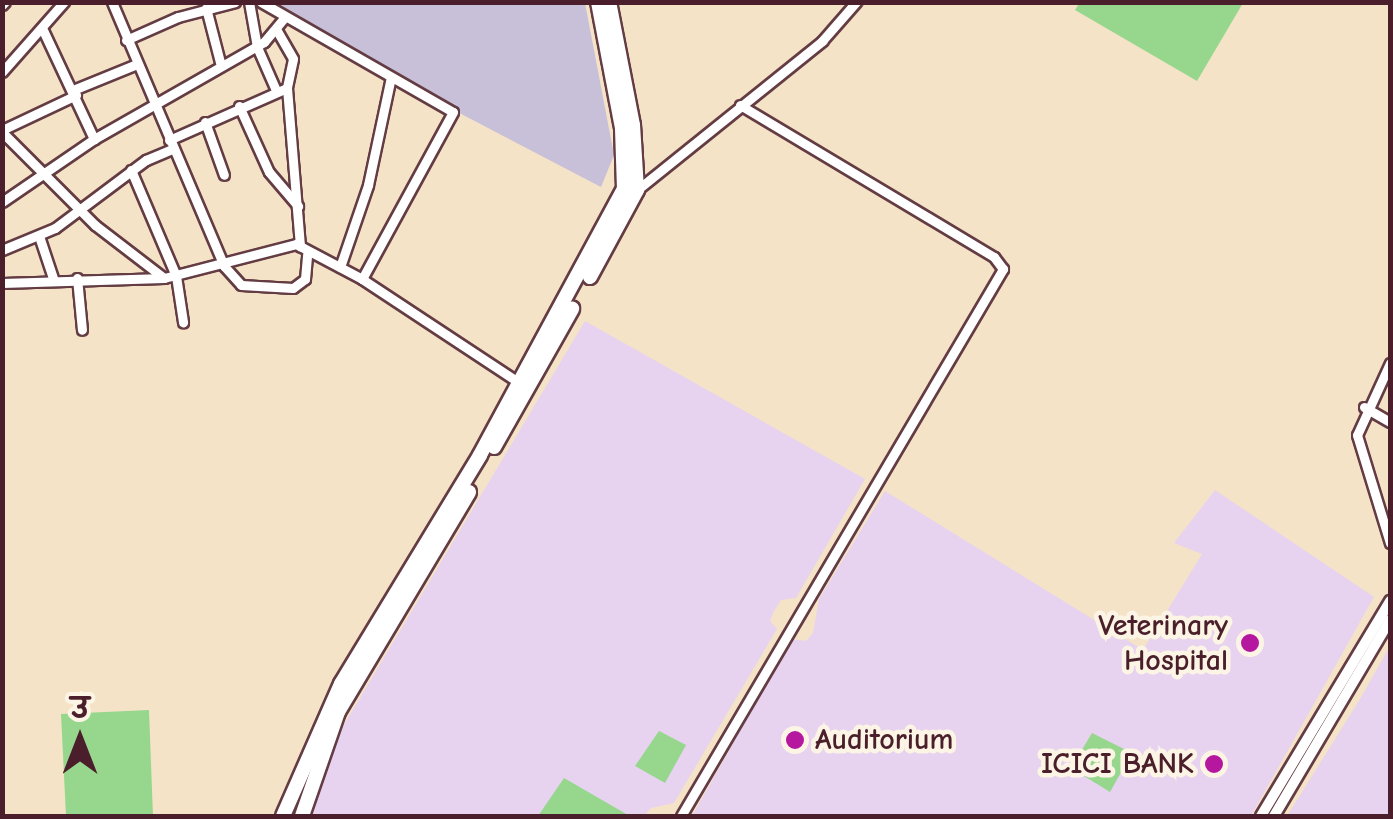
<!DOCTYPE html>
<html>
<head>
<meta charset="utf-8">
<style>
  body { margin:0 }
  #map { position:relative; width:1393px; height:819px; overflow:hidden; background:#f5e3c8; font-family:"Comic Neue","Playpen Sans Deva",sans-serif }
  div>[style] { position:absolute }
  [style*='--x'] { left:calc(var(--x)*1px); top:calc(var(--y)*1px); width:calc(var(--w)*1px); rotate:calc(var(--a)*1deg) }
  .built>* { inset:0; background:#e7d2ef }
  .industrial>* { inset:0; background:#c8bfd8 }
  .green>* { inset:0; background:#96d78d }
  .roads { filter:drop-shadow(2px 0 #643c43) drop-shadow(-2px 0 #643c43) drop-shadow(0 2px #643c43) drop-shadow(0 -2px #643c43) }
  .minor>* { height:9px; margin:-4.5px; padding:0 4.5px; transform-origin:4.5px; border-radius:4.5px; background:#fff }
  .tertiary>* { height:10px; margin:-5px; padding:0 5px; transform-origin:5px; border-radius:5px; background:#fff }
  .primary>* { height:14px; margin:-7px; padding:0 7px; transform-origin:7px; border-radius:7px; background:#fff }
  .dots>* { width:28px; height:28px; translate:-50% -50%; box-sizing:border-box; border:5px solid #fcf5e5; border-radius:50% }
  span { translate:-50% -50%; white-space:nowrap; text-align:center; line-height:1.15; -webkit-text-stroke:9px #fcf5e5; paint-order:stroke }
  .poi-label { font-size:30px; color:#4a1f2b; font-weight:700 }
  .right { translate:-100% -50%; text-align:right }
  .left { translate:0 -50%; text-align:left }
  .frame { position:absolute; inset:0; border:5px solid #4a1f2b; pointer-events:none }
  .north { position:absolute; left:30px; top:689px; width:100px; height:100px; -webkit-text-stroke:8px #fcf5e5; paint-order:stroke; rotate:0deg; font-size:28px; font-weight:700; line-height:40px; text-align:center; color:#4a1f2b }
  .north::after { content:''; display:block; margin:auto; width:35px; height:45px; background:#4a1f2b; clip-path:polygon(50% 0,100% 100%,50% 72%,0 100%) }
</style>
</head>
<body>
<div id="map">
  <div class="built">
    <div style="clip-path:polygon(585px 321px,865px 479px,796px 598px,781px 600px,774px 611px,770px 621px,777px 629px,674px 803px,651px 808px,644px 816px,314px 816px,310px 807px,333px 743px)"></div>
    <div style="clip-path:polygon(1215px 490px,1374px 597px,1251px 816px,692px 816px,792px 639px,806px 641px,813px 633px,819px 599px,885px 491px,1143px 650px,1202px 554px,1174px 543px)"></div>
    <div style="clip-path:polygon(1390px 646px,1390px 816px,1287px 816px,1360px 699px)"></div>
  </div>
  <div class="industrial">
    <div style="clip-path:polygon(249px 3px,585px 3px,614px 155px,601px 187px)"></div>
  </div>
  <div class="green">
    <div style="clip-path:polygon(1080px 2px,1243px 2px,1243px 3px,1197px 81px,1075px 10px)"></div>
    <div style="clip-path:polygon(149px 710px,153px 816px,66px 816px,61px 714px)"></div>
    <div style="clip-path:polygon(659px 731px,686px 745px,665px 783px,635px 766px)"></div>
    <div style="clip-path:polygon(1092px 733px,1132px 753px,1110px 792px,1071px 768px)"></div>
    <div style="clip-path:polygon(564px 778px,628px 815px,627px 816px,538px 816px)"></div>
  </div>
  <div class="roads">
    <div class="minor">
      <div style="--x:112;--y:2;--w:287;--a:67"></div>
      <div style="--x:224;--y:266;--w:25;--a:48"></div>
      <div style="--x:241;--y:285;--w:52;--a:3.3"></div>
      <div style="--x:293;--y:288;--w:15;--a:-37"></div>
      <div style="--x:305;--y:279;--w:25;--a:-85"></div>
      <div style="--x:249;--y:2;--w:46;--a:79.9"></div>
      <div style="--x:257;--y:47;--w:45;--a:66.3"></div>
      <div style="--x:261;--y:2;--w:221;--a:29.8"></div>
      <div style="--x:453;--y:112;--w:190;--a:118.6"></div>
      <div style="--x:2;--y:5;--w:4;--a:-45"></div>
      <div style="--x:206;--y:8;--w:60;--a:75.5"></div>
      <div style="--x:42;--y:28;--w:123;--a:64.9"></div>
      <div style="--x:276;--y:29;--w:34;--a:60"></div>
      <div style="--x:293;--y:59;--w:30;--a:102"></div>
      <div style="--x:126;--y:40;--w:57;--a:-23.9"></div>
      <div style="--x:178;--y:17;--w:59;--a:-14.7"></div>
      <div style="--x:2;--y:72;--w:94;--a:-48.5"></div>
      <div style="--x:73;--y:90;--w:69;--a:-22.1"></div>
      <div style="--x:239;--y:106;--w:72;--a:65.6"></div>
      <div style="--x:269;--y:172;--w:45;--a:49.5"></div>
      <div style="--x:205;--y:122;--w:56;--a:70.3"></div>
      <div style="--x:2;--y:130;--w:82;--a:-25.3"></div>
      <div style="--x:2;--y:132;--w:132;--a:45"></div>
      <div style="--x:95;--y:225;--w:87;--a:37.5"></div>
      <div style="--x:169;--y:140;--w:129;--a:-23.8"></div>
      <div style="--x:287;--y:88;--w:159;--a:85.3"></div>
      <div style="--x:131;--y:170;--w:115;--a:67"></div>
      <div style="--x:176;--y:276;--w:47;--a:81.3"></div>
      <div style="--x:637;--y:190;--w:238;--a:-38.8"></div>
      <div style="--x:822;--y:41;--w:52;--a:-48.9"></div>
      <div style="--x:2;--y:202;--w:112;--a:-34.4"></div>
      <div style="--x:94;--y:139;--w:196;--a:-29.7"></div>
      <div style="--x:264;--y:42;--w:33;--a:-50"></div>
      <div style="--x:39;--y:236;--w:44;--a:71.6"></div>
      <div style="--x:2;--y:250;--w:57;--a:-22.5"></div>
      <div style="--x:55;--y:228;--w:114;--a:-36.8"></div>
      <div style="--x:146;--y:160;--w:28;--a:-23"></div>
      <div style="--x:340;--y:267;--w:87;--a:-71.1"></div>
      <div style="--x:368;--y:185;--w:110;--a:-78"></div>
      <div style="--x:77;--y:278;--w:52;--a:84.5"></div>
      <div style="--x:2;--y:283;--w:162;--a:-1.8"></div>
      <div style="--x:164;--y:278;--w:136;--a:-14.4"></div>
      <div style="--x:296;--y:244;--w:75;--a:27.9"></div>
      <div style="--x:362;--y:279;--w:187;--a:33.4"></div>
      <div style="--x:1390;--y:363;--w:79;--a:114.6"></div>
      <div style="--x:1357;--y:435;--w:113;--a:73"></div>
      <div style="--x:1364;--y:407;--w:30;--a:30"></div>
      <div style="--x:681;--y:816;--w:635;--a:-59.52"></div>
      <div style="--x:1003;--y:269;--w:15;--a:-127"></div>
      <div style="--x:994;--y:257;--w:296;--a:-149.1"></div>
    </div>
    <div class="tertiary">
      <div style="--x:1261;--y:816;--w:251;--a:-59"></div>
      <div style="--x:1274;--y:816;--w:228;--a:-59.4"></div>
    </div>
    <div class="primary">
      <div style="--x:590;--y:277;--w:99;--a:-61.6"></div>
      <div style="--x:637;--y:190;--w:65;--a:-93.5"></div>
      <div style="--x:633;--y:125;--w:125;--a:-101"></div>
      <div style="--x:494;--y:447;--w:159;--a:-60.5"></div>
      <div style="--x:283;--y:816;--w:144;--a:-66.3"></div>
      <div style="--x:341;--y:684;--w:268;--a:-58.7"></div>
      <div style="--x:480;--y:455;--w:302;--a:-61.6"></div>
      <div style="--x:624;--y:189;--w:61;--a:-91.9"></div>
      <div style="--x:622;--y:128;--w:128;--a:-100.8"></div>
      <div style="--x:302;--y:816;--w:110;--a:-70.9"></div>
      <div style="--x:338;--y:712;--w:256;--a:-59.2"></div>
    </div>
  </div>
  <div class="dots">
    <div style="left:1250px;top:643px;background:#b5179e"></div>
    <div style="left:795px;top:740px;background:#b5179e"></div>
    <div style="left:1214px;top:764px;background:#b5179e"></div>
  </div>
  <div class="poi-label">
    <span class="right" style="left:1228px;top:643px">Veterinary<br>Hospital</span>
    <span class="left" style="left:815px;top:740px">Auditorium</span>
    <span class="right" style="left:1194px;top:764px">ICICI BANK</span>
  </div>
  <div class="frame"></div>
  <div class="north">उ</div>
</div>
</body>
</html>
